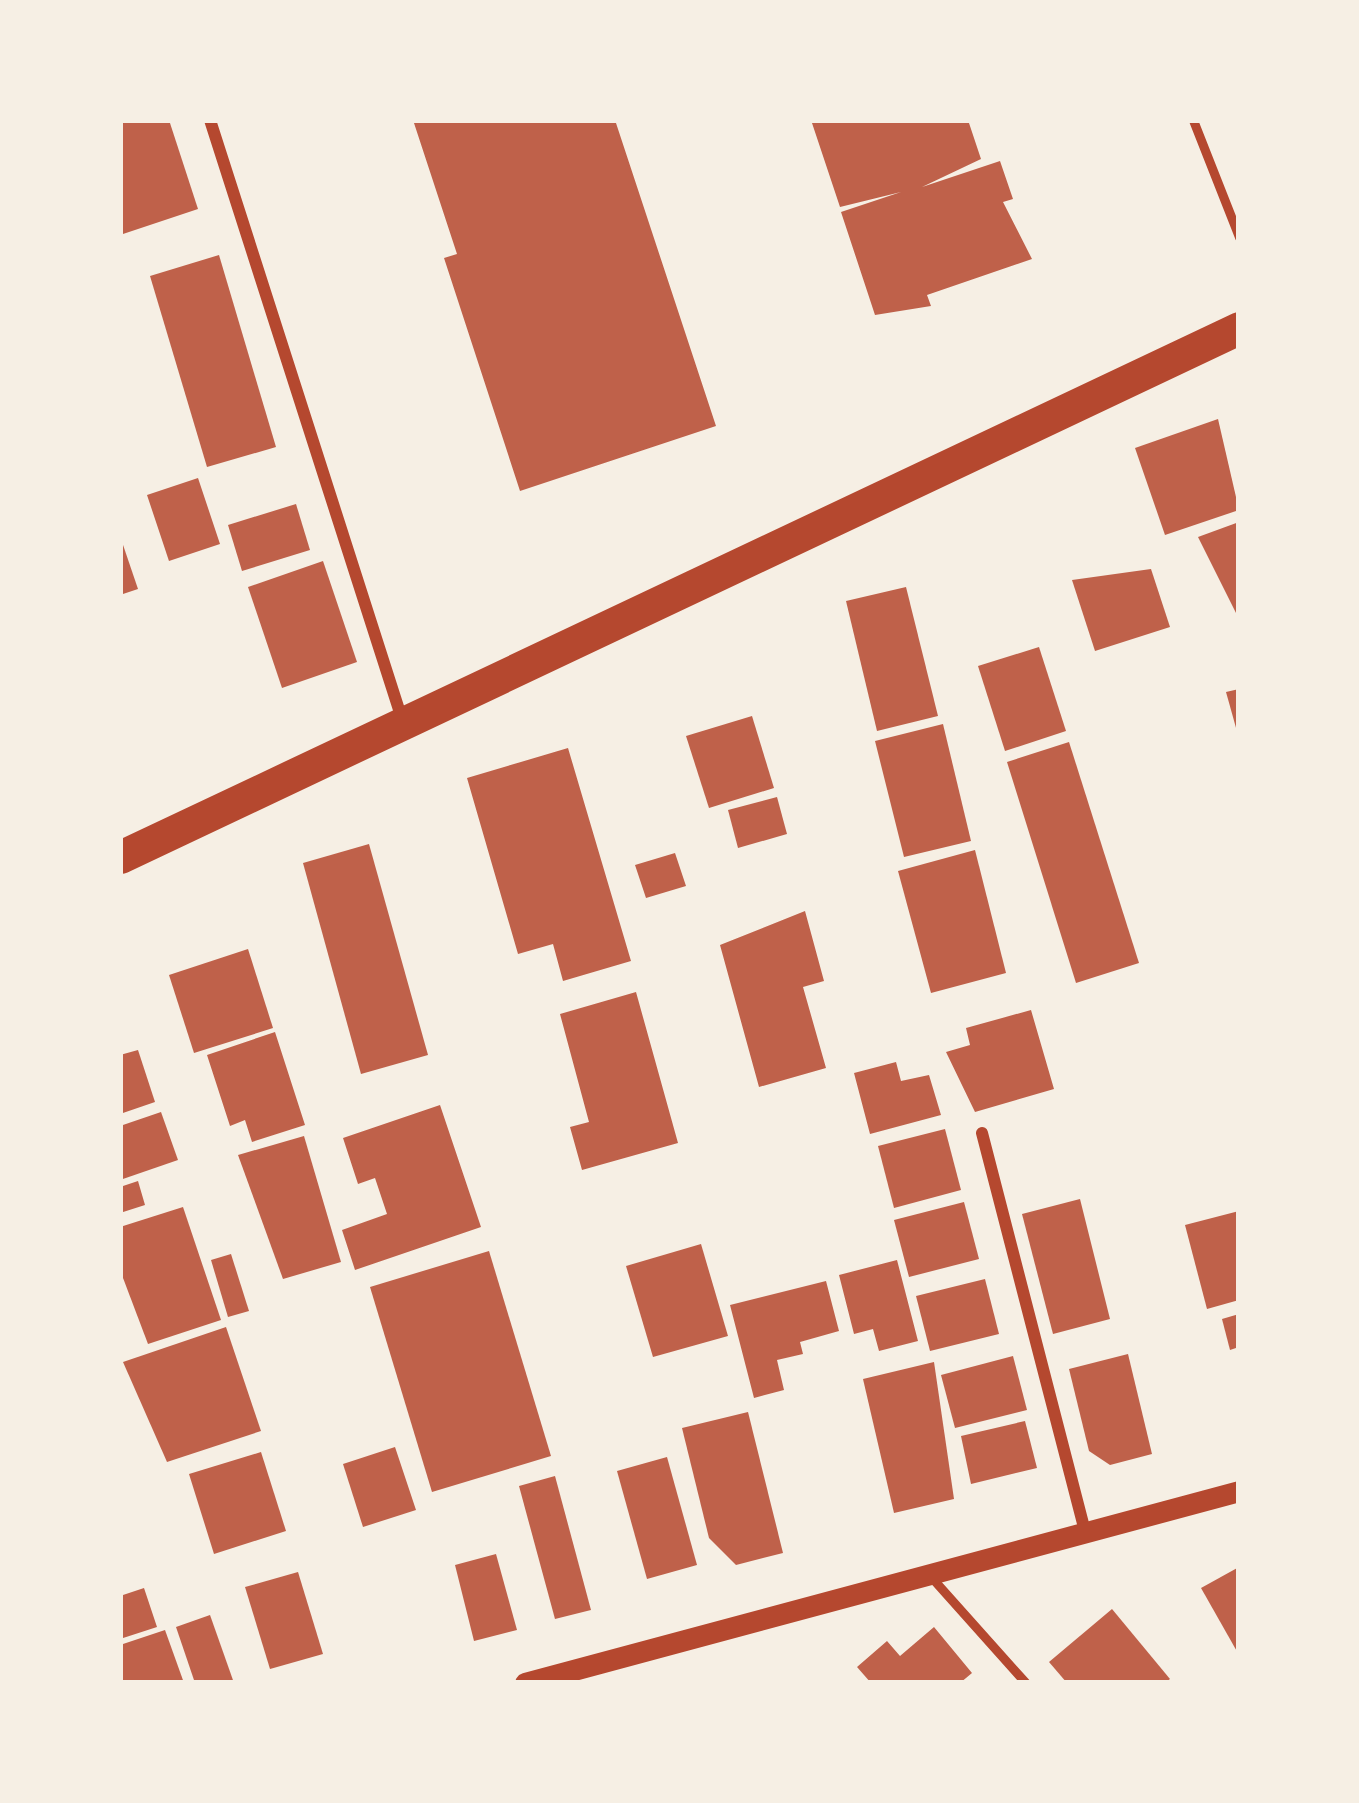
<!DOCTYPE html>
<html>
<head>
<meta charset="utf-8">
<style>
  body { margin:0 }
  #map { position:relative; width:1359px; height:1803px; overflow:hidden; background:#f6efe4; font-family:"Open Sans",sans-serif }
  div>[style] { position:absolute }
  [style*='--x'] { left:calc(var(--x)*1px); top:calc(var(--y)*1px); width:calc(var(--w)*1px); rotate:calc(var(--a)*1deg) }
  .building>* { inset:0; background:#bf614a }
  .service>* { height:9px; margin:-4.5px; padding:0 4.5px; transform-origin:4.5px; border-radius:4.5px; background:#b5482f }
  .minor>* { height:12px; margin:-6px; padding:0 6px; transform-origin:6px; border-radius:6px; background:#b5482f }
  .tertiary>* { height:21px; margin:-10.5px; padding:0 10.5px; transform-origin:10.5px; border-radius:10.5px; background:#b5482f }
  .trunk>* { height:33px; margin:-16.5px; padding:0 16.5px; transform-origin:16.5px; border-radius:16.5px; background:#b5482f }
  span { translate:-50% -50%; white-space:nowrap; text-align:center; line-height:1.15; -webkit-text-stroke:12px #f6efe4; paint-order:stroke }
  .frame { position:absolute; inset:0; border:123px solid #f6efe4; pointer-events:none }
</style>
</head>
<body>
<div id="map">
  <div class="building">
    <div style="clip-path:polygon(120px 120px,169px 120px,198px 209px,123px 234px)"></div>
    <div style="clip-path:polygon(413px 120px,615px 120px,716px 426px,520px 491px,444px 258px,457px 254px)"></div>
    <div style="clip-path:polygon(811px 120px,968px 120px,981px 159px,922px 187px,1000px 161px,1013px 199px,1003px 202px,1032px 259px,927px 295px,931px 306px,875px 315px,841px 212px,901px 192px,840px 207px)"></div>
    <div style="clip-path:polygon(219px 255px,276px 447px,207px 467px,150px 276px)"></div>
    <div style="clip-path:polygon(1218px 419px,1239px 510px,1165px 535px,1135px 448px)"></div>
    <div style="clip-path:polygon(198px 478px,220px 544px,169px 561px,147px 495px)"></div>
    <div style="clip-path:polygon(296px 504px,310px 550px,242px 571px,228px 525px)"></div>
    <div style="clip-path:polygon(1239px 522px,1239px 619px,1198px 537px)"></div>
    <div style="clip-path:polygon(120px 536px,138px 589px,120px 595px)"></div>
    <div style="clip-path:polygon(323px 561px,357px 662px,282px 688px,248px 587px)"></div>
    <div style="clip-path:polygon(1151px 569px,1170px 627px,1095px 651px,1072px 580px)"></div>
    <div style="clip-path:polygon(906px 587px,938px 716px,877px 731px,846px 601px)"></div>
    <div style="clip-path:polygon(1039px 647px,1066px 731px,1005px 751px,978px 666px)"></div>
    <div style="clip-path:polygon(1239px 689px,1239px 735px,1238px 735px,1226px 692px)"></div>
    <div style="clip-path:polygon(752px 716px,774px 788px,709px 808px,686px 736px)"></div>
    <div style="clip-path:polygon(943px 724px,971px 841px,904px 857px,875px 741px)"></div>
    <div style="clip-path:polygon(1069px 742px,1139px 963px,1076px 983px,1007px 762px)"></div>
    <div style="clip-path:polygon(568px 748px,631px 961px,563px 981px,553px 944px,518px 954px,467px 778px)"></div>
    <div style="clip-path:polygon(777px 797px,787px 834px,738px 848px,728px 810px)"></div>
    <div style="clip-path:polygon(369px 844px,428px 1055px,361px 1074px,303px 863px)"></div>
    <div style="clip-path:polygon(975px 850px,1006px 973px,931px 993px,898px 871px)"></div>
    <div style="clip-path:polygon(675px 853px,686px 886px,646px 898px,635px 865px)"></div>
    <div style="clip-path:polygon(805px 911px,824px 981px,803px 987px,826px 1068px,759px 1087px,720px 945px)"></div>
    <div style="clip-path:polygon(248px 949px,273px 1028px,194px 1053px,169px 975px)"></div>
    <div style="clip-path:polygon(636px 992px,678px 1143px,582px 1170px,570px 1127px,589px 1122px,560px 1014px)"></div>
    <div style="clip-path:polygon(1031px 1010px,1054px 1089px,975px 1112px,946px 1052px,970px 1045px,966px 1028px)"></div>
    <div style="clip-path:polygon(275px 1032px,305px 1125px,252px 1142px,245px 1120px,230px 1126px,207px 1055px)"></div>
    <div style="clip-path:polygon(138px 1050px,155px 1102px,120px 1114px,120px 1055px)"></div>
    <div style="clip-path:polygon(896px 1062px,901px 1081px,929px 1075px,941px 1115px,870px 1134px,854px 1073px)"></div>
    <div style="clip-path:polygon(440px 1105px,481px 1227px,355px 1270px,342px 1230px,387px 1214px,375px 1178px,358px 1184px,343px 1138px)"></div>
    <div style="clip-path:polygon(161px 1112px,178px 1160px,120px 1180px,120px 1126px)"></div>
    <div style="clip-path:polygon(945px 1129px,961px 1190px,894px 1208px,878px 1146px)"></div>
    <div style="clip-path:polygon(304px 1136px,341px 1262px,283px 1279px,238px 1155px)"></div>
    <div style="clip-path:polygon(138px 1181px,145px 1205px,120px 1213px,120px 1187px)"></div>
    <div style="clip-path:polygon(1080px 1199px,1110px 1319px,1053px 1334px,1022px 1214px)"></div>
    <div style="clip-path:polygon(964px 1202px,979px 1259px,909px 1277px,894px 1220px)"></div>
    <div style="clip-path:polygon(183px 1207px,221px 1320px,148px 1344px,120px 1270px,120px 1227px)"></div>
    <div style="clip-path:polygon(1239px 1211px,1239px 1300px,1207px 1309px,1185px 1225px)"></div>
    <div style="clip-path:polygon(701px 1244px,728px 1336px,653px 1357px,626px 1266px)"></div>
    <div style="clip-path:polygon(489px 1251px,551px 1456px,432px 1492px,370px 1287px)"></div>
    <div style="clip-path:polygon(231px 1254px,249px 1311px,228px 1317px,211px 1260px)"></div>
    <div style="clip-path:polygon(897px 1260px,918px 1341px,879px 1351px,873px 1329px,854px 1334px,839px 1275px)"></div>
    <div style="clip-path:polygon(985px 1279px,999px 1334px,930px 1351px,916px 1296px)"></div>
    <div style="clip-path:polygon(826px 1281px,839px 1331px,800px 1342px,803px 1354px,777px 1360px,784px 1390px,754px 1398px,730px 1305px)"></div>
    <div style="clip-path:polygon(1239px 1314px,1239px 1347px,1230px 1350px,1222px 1319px)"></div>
    <div style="clip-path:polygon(226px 1327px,261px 1431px,167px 1462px,123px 1362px)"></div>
    <div style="clip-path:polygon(1128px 1354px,1152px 1454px,1110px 1465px,1089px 1451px,1069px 1369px)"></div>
    <div style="clip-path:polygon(1013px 1356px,1027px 1410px,955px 1428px,941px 1375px)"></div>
    <div style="clip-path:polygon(934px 1362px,954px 1499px,894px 1513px,863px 1379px)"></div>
    <div style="clip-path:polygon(748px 1412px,783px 1553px,736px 1565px,709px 1538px,682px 1428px)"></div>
    <div style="clip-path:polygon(1025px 1421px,1037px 1468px,971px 1484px,961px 1436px)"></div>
    <div style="clip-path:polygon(395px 1447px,416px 1510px,363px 1527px,343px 1464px)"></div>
    <div style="clip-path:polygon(261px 1452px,286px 1531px,214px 1554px,189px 1474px)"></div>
    <div style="clip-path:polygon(667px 1457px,697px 1565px,647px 1579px,617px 1471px)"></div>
    <div style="clip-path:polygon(555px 1476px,591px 1610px,555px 1619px,519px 1486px)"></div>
    <div style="clip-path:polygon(496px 1554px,517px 1630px,474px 1641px,455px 1565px)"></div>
    <div style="clip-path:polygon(1239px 1567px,1239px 1655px,1201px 1588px)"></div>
    <div style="clip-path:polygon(298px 1572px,323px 1654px,270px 1669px,245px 1587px)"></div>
    <div style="clip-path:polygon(144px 1588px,157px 1627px,120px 1639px,120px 1596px)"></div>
    <div style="clip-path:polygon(1112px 1609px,1170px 1679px,1165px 1683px,1067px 1683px,1049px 1662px)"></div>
    <div style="clip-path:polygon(210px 1615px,234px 1683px,195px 1683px,176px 1627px)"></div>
    <div style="clip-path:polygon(934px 1627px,972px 1673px,960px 1683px,871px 1683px,857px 1667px,887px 1641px,900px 1656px)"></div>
    <div style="clip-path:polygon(165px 1630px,184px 1683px,120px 1683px,120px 1645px)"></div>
  </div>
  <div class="service">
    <div style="--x:1193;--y:120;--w:126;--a:68.5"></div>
    <div style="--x:932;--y:1578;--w:141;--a:48.2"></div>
  </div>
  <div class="minor">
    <div style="--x:210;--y:120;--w:629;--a:72.23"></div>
    <div style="--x:982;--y:1133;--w:411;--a:75.5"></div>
  </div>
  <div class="tertiary">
    <div style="--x:525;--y:1683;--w:739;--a:-15.05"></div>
  </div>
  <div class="trunk">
    <div style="--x:120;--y:857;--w:1238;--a:-25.3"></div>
  </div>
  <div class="frame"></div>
</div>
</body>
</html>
